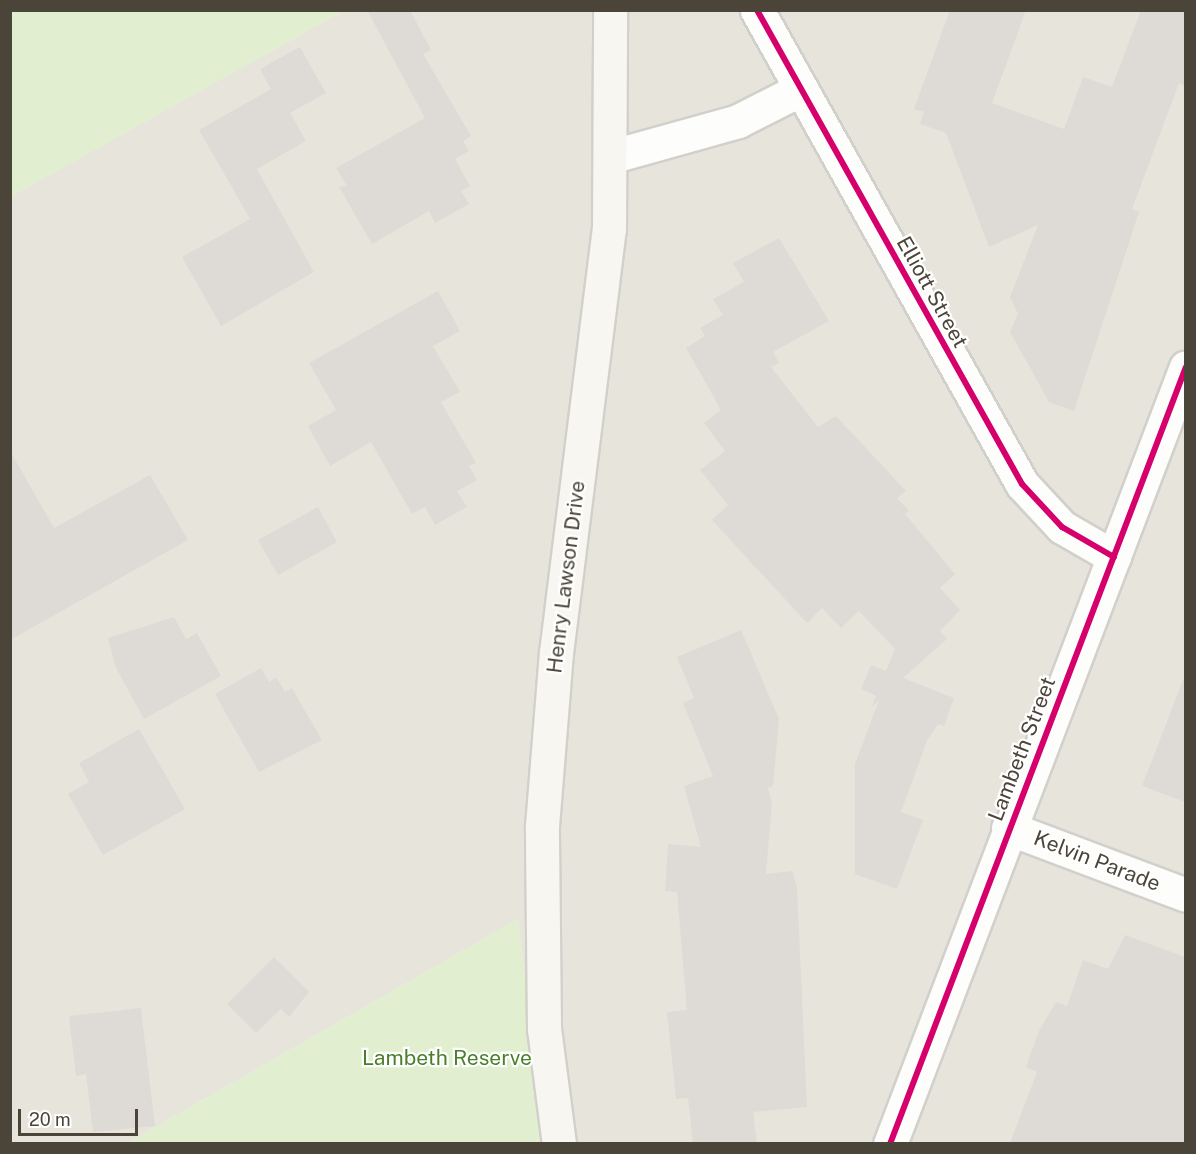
<!DOCTYPE html>
<html>
<head>
<meta charset="utf-8">
<style>
  body { margin:0 }
  #map { position:relative; width:1196px; height:1154px; overflow:hidden; background:#f4f2ee; font-family:"Public Sans",sans-serif }
  div>[style] { position:absolute }
  [style*='--x'] { left:calc(var(--x)*1px); top:calc(var(--y)*1px); width:calc(var(--w)*1px); rotate:calc(var(--a)*1deg) }
  .residential>* { inset:0; background:#e7e4dc }
  .green>* { inset:0; background:#e1eecf }
  .building>* { inset:0; background:#dedbd6 }
  .roads { filter:drop-shadow(2px 0 #d2d0cb) drop-shadow(-2px 0 #d2d0cb) drop-shadow(0 2px #d2d0cb) drop-shadow(0 -2px #d2d0cb) }
  .minor>* { height:33px; margin:-16.5px; padding:0 16.5px; transform-origin:16.5px; border-radius:16.5px; background:#fdfdfc }
  .secondary>* { height:33px; margin:-16.5px; padding:0 16.5px; transform-origin:16.5px; border-radius:16.5px; background:#f7f6f1 }
  .cycleway>* { height:6px; margin:-3px; padding:0 3px; transform-origin:3px; border-radius:3px; background:#d6006c }
  span { translate:-50% -50%; white-space:nowrap; text-align:center; line-height:1.15; -webkit-text-stroke:4.5px #fff; paint-order:stroke }
  .street-label { font-size:21px; color:#4b4439 }
  .park-label { font-size:21px; color:#4a7f2a }
  .frame { position:absolute; inset:0; border:12px solid #4b4439; pointer-events:none }
  .scale { position:absolute; left:18px; top:1109px; width:120px; height:27px; box-sizing:border-box; border:3px solid #4b4439; border-top:0; padding-left:8px; font-size:18px; line-height:21px; white-space:nowrap; color:#4b4439; -webkit-text-stroke:4px #fff; paint-order:stroke }
</style>
</head>
<body>
<div id="map">
  <div class="residential">
    <div style="clip-path:polygon(343px 11px,1185px 11px,1185px 1143px,544px 1143px,518px 919px,128px 1143px,11px 1143px,10px 197px)"></div>
  </div>
  <div class="green">
    <div style="clip-path:polygon(11px 10px,343px 10px,343px 11px,11px 197px)"></div>
    <div style="clip-path:polygon(518px 919px,544px 1143px,128px 1143px)"></div>
  </div>
  <div class="building">
    <div style="clip-path:polygon(367px 10px,410px 10px,431px 50px,423px 54px,471px 136px,463px 141px,469px 151px,455px 159px,470px 186px,461px 191px,469px 204px,435px 223px,429px 211px,372px 244px,339px 187px,347px 186px,336px 168px,425px 118px)"></div>
    <div style="clip-path:polygon(950px 10px,1026px 10px,992px 103px,1064px 129px,1083px 77px,1112px 87px,1141px 10px,1185px 10px,1185px 86px,1179px 83px,1132px 209px,1139px 212px,1074px 411px,1049px 402px,1010px 332px,1018px 314px,1010px 297px,1038px 225px,989px 247px,946px 133px,920px 124px,924px 112px,914px 109px)"></div>
    <div style="clip-path:polygon(300px 47px,326px 93px,290px 113px,306px 141px,257px 169px,314px 272px,221px 326px,182px 257px,250px 219px,199px 130px,271px 89px,260px 69px)"></div>
    <div style="clip-path:polygon(779px 238px,829px 321px,773px 352px,779px 363px,771px 367px,818px 427px,836px 416px,906px 491px,897px 498px,909px 511px,905px 514px,955px 574px,940px 588px,960px 610px,940px 631px,947px 639px,903px 678px,954px 698px,944px 726px,938px 724px,927px 741px,901px 812px,923px 820px,897px 889px,855px 874px,855px 764px,879px 700px,872px 707px,876px 696px,861px 689px,871px 665px,886px 671px,895px 649px,859px 611px,841px 628px,822px 608px,807px 623px,712px 520px,728px 505px,700px 470px,725px 451px,704px 423px,721px 410px,686px 348px,705px 336px,700px 328px,723px 315px,713px 299px,744px 282px,733px 263px)"></div>
    <div style="clip-path:polygon(438px 291px,460px 331px,433px 346px,460px 392px,441px 402px,476px 463px,469px 466px,477px 480px,457px 491px,467px 507px,435px 525px,425px 507px,412px 514px,371px 442px,330px 466px,308px 426px,336px 410px,309px 363px)"></div>
    <div style="clip-path:polygon(10px 451px,54px 528px,150px 475px,188px 540px,10px 640px)"></div>
    <div style="clip-path:polygon(318px 507px,337px 542px,278px 575px,258px 540px)"></div>
    <div style="clip-path:polygon(174px 617px,186px 639px,197px 633px,221px 676px,144px 719px,116px 668px,108px 638px)"></div>
    <div style="clip-path:polygon(741px 630px,779px 719px,773px 786px,768px 788px,772px 803px,766px 874px,792px 871px,797px 887px,807px 1107px,753px 1112px,757px 1143px,693px 1143px,688px 1098px,676px 1099px,667px 1012px,687px 1010px,677px 892px,665px 891px,668px 844px,701px 847px,684px 786px,713px 776px,683px 703px,694px 698px,677px 657px)"></div>
    <div style="clip-path:polygon(261px 668px,269px 682px,276px 677px,285px 692px,292px 688px,322px 740px,259px 772px,215px 694px)"></div>
    <div style="clip-path:polygon(1183px 680px,1185px 680px,1185px 802px,1142px 786px)"></div>
    <div style="clip-path:polygon(139px 729px,185px 809px,103px 855px,68px 794px,89px 782px,79px 763px)"></div>
    <div style="clip-path:polygon(1125px 935px,1185px 957px,1185px 1143px,1010px 1143px,1037px 1072px,1026px 1067px,1039px 1031px,1056px 1002px,1067px 1006px,1083px 960px,1108px 969px)"></div>
    <div style="clip-path:polygon(274px 957px,309px 992px,289px 1017px,281px 1009px,256px 1033px,227px 1004px)"></div>
    <div style="clip-path:polygon(141px 1008px,155px 1126px,93px 1132px,86px 1074px,76px 1076px,69px 1016px)"></div>
  </div>
  <div class="roads">
    <div class="minor">
      <div style="--x:757;--y:10;--w:543;--a:60.79"></div>
      <div style="--x:1022;--y:484;--w:59;--a:47.1"></div>
      <div style="--x:1062;--y:527;--w:60;--a:30"></div>
      <div style="--x:613;--y:156;--w:130;--a:-15.6"></div>
      <div style="--x:738;--y:121;--w:68;--a:-26.9"></div>
      <div style="--x:1008;--y:828;--w:190;--a:20.6"></div>
      <div style="--x:890;--y:1144;--w:831;--a:-69.15"></div>
    </div>
    <div class="secondary">
      <div style="--x:559;--y:1144;--w:116;--a:-97.4"></div>
      <div style="--x:544;--y:1029;--w:203;--a:-90.6"></div>
      <div style="--x:542;--y:826;--w:174;--a:-85.4"></div>
      <div style="--x:556;--y:653;--w:427;--a:-82.9"></div>
      <div style="--x:609;--y:229;--w:219;--a:-89.7"></div>
    </div>
  </div>
  <div class="cycleway">
    <div style="--x:757;--y:10;--w:543;--a:60.79"></div>
    <div style="--x:1022;--y:484;--w:59;--a:47.1"></div>
    <div style="--x:1062;--y:527;--w:60;--a:30"></div>
    <div style="--x:890;--y:1144;--w:831;--a:-69.15"></div>
  </div>
  <div class="street-label">
    <span style="left:932px;top:292px;rotate:61deg">Elliott Street</span>
    <span style="left:566px;top:577px;rotate:-83deg">Henry Lawson Drive</span>
    <span style="left:1022px;top:749px;rotate:-69deg">Lambeth Street</span>
    <span style="left:1097px;top:861px;rotate:21deg">Kelvin Parade</span>
  </div>
  <div class="park-label">
    <span style="left:447px;top:1058px">Lambeth Reserve</span>
  </div>
  <div class="frame"></div>
  <div class="scale">20 m</div>
</div>
</body>
</html>
